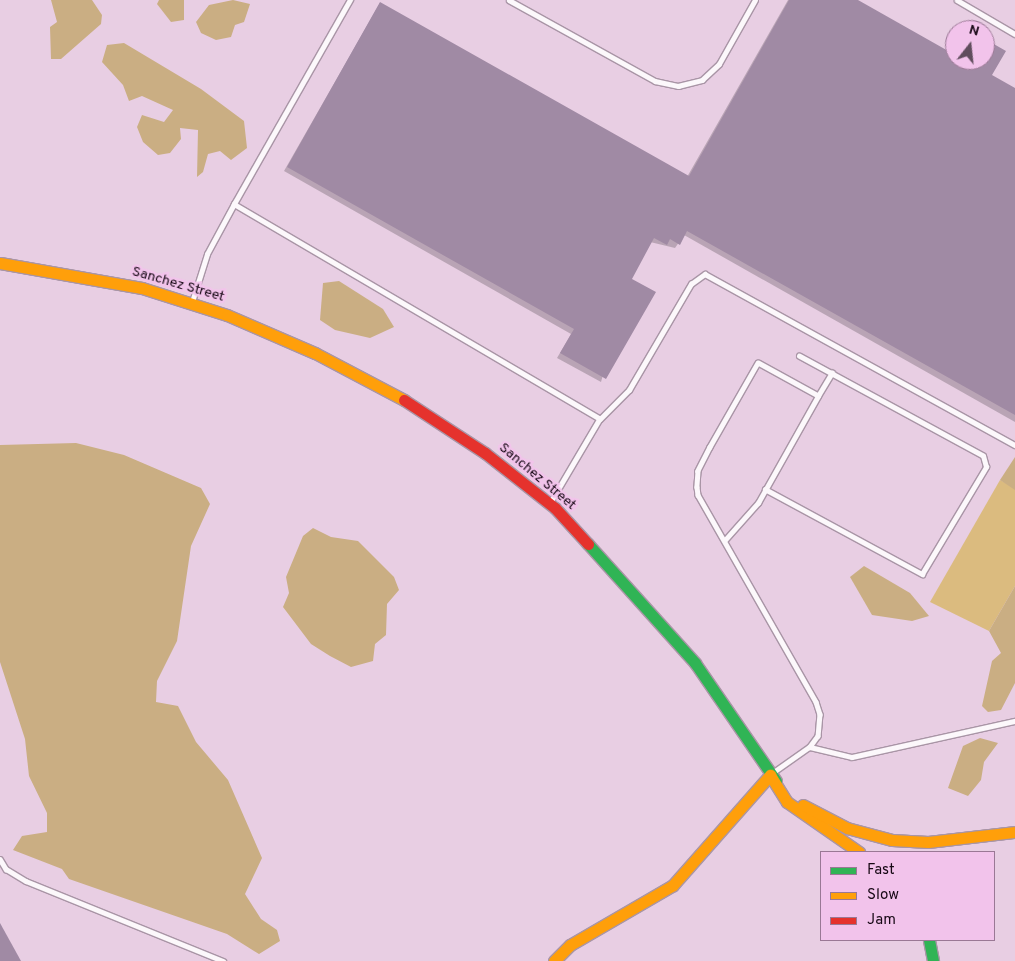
<!DOCTYPE html>
<html>
<head>
<meta charset="utf-8">
<style>
  body { margin:0 }
  #map { position:relative; width:1015px; height:961px; overflow:hidden; background:#e8cee3; font-family:Overpass,sans-serif }
  div>[style] { position:absolute }
  [style*='--x'] { left:calc(var(--x)*1px); top:calc(var(--y)*1px); width:calc(var(--w)*1px); rotate:calc(var(--a)*1deg) }
  .green>* { inset:0; background:#dbbb7f }
  .forest>* { inset:0; background:#caae83 }
  .shadow>* { inset:0; background:#0003 }
  .building>* { inset:0; background:#a08aa4 }
  .roads { filter:drop-shadow(1px 0 #a995a6) drop-shadow(-1px 0 #a995a6) drop-shadow(0 1px #a995a6) drop-shadow(0 -1px #a995a6) }
  .lane>* { height:4.5px; margin:-2.25px; padding:0 2.25px; transform-origin:2.25px; border-radius:2.25px; background:#fcf8fb }
  .fast>* { height:11px; margin:-5.5px; padding:0 5.5px; transform-origin:5.5px; border-radius:5.5px; background:#30b455 }
  .slow>* { height:11px; margin:-5.5px; padding:0 5.5px; transform-origin:5.5px; border-radius:5.5px; background:#ff9f0a }
  .jam>* { height:11px; margin:-5.5px; padding:0 5.5px; transform-origin:5.5px; border-radius:5.5px; background:#e5322d }
  span { translate:-50% -50%; white-space:nowrap; text-align:center; line-height:1.15; -webkit-text-stroke:5px #f2c3eb; paint-order:stroke }
  .street-label { font-size:14px; color:#170815 }
  .legend { position:absolute; left:820px; top:851px; width:175px; height:90px; box-sizing:border-box; background:#f2c3eb; border:1px solid #9a7895; margin:0; padding:6px 9px; list-style:none; font-size:15px; color:#170815 }
  .legend li { display:flex; align-items:center; gap:10px; height:25px }
  .legend b { width:25px; border:1px solid #9a7895 }
  .north { position:absolute; left:945px; top:20px; width:50px; height:50px; box-sizing:border-box; background:#f2c3eb; border:1px solid #9a7895; border-radius:50%; rotate:16deg; font-size:14px; font-weight:700; line-height:20px; text-align:center; color:#170815 }
  .north::after { content:''; display:block; margin:auto; width:18px; height:22px; background:#604d5d; clip-path:polygon(50% 0,100% 100%,50% 72%,0 100%) }
</style>
</head>
<body>
<div id="map">
  <div class="green">
    <div style="clip-path:polygon(1000px 480px,1015px 488px,1015px 586px,989px 631px,930px 602px)"></div>
  </div>
  <div class="forest">
    <div style="clip-path:polygon(51px 0,92px 0,102px 15px,101px 24px,61px 59px,51px 59px,50px 27px,57px 22px)"></div>
    <div style="clip-path:polygon(159px 0,184px 0,184px 20px,171px 22px,157px 4px)"></div>
    <div style="clip-path:polygon(233px 0,250px 4px,244px 22px,235px 25px,231px 37px,216px 40px,201px 33px,196px 22px,209px 5px)"></div>
    <div style="clip-path:polygon(124px 43px,201px 89px,244px 121px,247px 148px,231px 160px,220px 151px,208px 154px,203px 172px,197px 177px,198px 130px,180px 128px,181px 139px,170px 153px,158px 155px,143px 142px,137px 127px,142px 115px,164px 122px,173px 110px,142px 96px,129px 101px,123px 85px,102px 62px,107px 45px)"></div>
    <div style="clip-path:polygon(339px 281px,383px 309px,394px 327px,370px 338px,335px 330px,320px 320px,323px 283px)"></div>
    <div style="clip-path:polygon(76px 443px,124px 455px,201px 488px,210px 504px,191px 546px,177px 641px,157px 681px,156px 702px,178px 706px,196px 742px,228px 780px,262px 858px,245px 894px,261px 919px,277px 930px,280px 941px,259px 954px,227px 934px,69px 879px,62px 869px,13px 850px,22px 836px,47px 832px,47px 813px,29px 776px,25px 739px,0 662px,0 445px)"></div>
    <div style="clip-path:polygon(1015px 457px,1015px 490px,1000px 480px)"></div>
    <div style="clip-path:polygon(313px 528px,331px 537px,358px 541px,394px 577px,399px 590px,387px 604px,386px 635px,375px 644px,373px 661px,351px 667px,330px 656px,311px 644px,283px 607px,289px 593px,286px 577px,303px 536px)"></div>
    <div style="clip-path:polygon(864px 566px,910px 593px,929px 616px,912px 621px,872px 615px,850px 577px)"></div>
    <div style="clip-path:polygon(1015px 586px,1015px 683px,1001px 710px,988px 712px,982px 706px,992px 661px,1001px 653px,989px 631px)"></div>
    <div style="clip-path:polygon(980px 738px,998px 743px,984px 762px,981px 780px,968px 796px,948px 788px,963px 746px)"></div>
  </div>
  <div class="shadow">
    <div style="clip-path:polygon(788px 0,856px 0,949px 53px,955px 43px,955px 60px,985px 60px,985px 40px,990px 76px,1015px 90px,1015px 422px,684px 235px,675px 248px,650px 242px,630px 280px,601px 382px,557px 358px,571px 334px,284px 171px,380px 3px,687px 177px)"></div>
  </div>
  <div class="building">
    <div style="clip-path:polygon(789px 0,858px 0,950px 52px,955px 44px,955px 60px,985px 60px,985px 39px,1006px 51px,992px 75px,1015px 88px,1015px 415px,687px 231px,680px 245px,670px 239px,667px 245px,654px 238px,632px 279px,656px 292px,606px 379px,560px 353px,574px 329px,287px 167px,380px 2px,689px 176px)"></div>
    <div style="clip-path:polygon(0 923px,21px 961px,0 961px)"></div>
  </div>
  <div class="roads">
    <div class="lane">
      <div style="--x:509;--y:0;--w:167;--a:29"></div>
      <div style="--x:655;--y:81;--w:24;--a:12"></div>
      <div style="--x:678;--y:86;--w:25;--a:-14"></div>
      <div style="--x:702;--y:80;--w:23;--a:-43"></div>
      <div style="--x:719;--y:64;--w:73;--a:-60.6"></div>
      <div style="--x:957;--y:0;--w:67;--a:30.4"></div>
      <div style="--x:234;--y:204;--w:235;--a:-60.4"></div>
      <div style="--x:192;--y:302;--w:50;--a:-72.6"></div>
      <div style="--x:207;--y:254;--w:57;--a:-61.6"></div>
      <div style="--x:234;--y:204;--w:424;--a:30.4"></div>
      <div style="--x:600;--y:419;--w:99;--a:120.5"></div>
      <div style="--x:818;--y:396;--w:27;--a:-59"></div>
      <div style="--x:600;--y:419;--w:41;--a:-45"></div>
      <div style="--x:629;--y:390;--w:123;--a:-59.7"></div>
      <div style="--x:691;--y:284;--w:17;--a:-36"></div>
      <div style="--x:705;--y:274;--w:354;--a:28.9"></div>
      <div style="--x:765;--y:489;--w:179;--a:28.4"></div>
      <div style="--x:922;--y:574;--w:125;--a:-59.1"></div>
      <div style="--x:986;--y:467;--w:11;--a:-105"></div>
      <div style="--x:983;--y:456;--w:209;--a:-151.5"></div>
      <div style="--x:725;--y:540;--w:50;--a:-48.3"></div>
      <div style="--x:758;--y:503;--w:123;--a:-60.7"></div>
      <div style="--x:818;--y:396;--w:68;--a:-151.2"></div>
      <div style="--x:758;--y:363;--w:97;--a:119.7"></div>
      <div style="--x:710;--y:447;--w:27;--a:117"></div>
      <div style="--x:698;--y:471;--w:16;--a:94"></div>
      <div style="--x:697;--y:487;--w:8;--a:83"></div>
      <div style="--x:698;--y:495;--w:238;--a:60.3"></div>
      <div style="--x:816;--y:702;--w:13;--a:72"></div>
      <div style="--x:820;--y:714;--w:22;--a:95"></div>
      <div style="--x:818;--y:736;--w:14;--a:126"></div>
      <div style="--x:810;--y:747;--w:45;--a:144.9"></div>
      <div style="--x:810;--y:747;--w:43;--a:13.4"></div>
      <div style="--x:852;--y:757;--w:167;--a:-12.5"></div>
      <div style="--x:0;--y:859;--w:12;--a:59"></div>
      <div style="--x:6;--y:869;--w:23;--a:31"></div>
      <div style="--x:26;--y:881;--w:213;--a:22.1"></div>
    </div>
    <div class="fast">
      <div style="--x:588;--y:544;--w:160;--a:48"></div>
      <div style="--x:695;--y:663;--w:143;--a:55.5"></div>
      <div style="--x:929;--y:940;--w:21;--a:79"></div>
    </div>
    <div class="slow">
      <div style="--x:0;--y:263;--w:144;--a:10"></div>
      <div style="--x:142;--y:288;--w:89;--a:17.6"></div>
      <div style="--x:227;--y:315;--w:96;--a:23.4"></div>
      <div style="--x:315;--y:353;--w:101;--a:27.8"></div>
      <div style="--x:770;--y:775;--w:32;--a:58"></div>
      <div style="--x:787;--y:802;--w:88;--a:34.8"></div>
      <div style="--x:803;--y:805;--w:50;--a:27.6"></div>
      <div style="--x:847;--y:828;--w:47;--a:14.9"></div>
      <div style="--x:892;--y:840;--w:36;--a:3"></div>
      <div style="--x:928;--y:842;--w:88;--a:-6.6"></div>
      <div style="--x:554;--y:961;--w:23;--a:-45"></div>
      <div style="--x:570;--y:945;--w:119;--a:-30.2"></div>
      <div style="--x:673;--y:885;--w:147;--a:-48.6"></div>
    </div>
    <div class="jam">
      <div style="--x:404;--y:400;--w:97;--a:33.2"></div>
      <div style="--x:485;--y:453;--w:89;--a:38.2"></div>
      <div style="--x:555;--y:508;--w:49;--a:47.5"></div>
    </div>
  </div>
  <div class="street-label">
    <span style="left:178px;top:285px;rotate:16deg">Sanchez Street</span>
    <span style="left:537px;top:477px;rotate:40deg">Sanchez Street</span>
  </div>
  <ul class="legend">
  <li><b style="height:6px;background:#30b455"></b>Fast</li>
  <li><b style="height:6px;background:#ff9f0a"></b>Slow</li>
  <li><b style="height:6px;background:#e5322d"></b>Jam</li>
  </ul>
  <div class="north">N</div>
</div>
</body>
</html>
